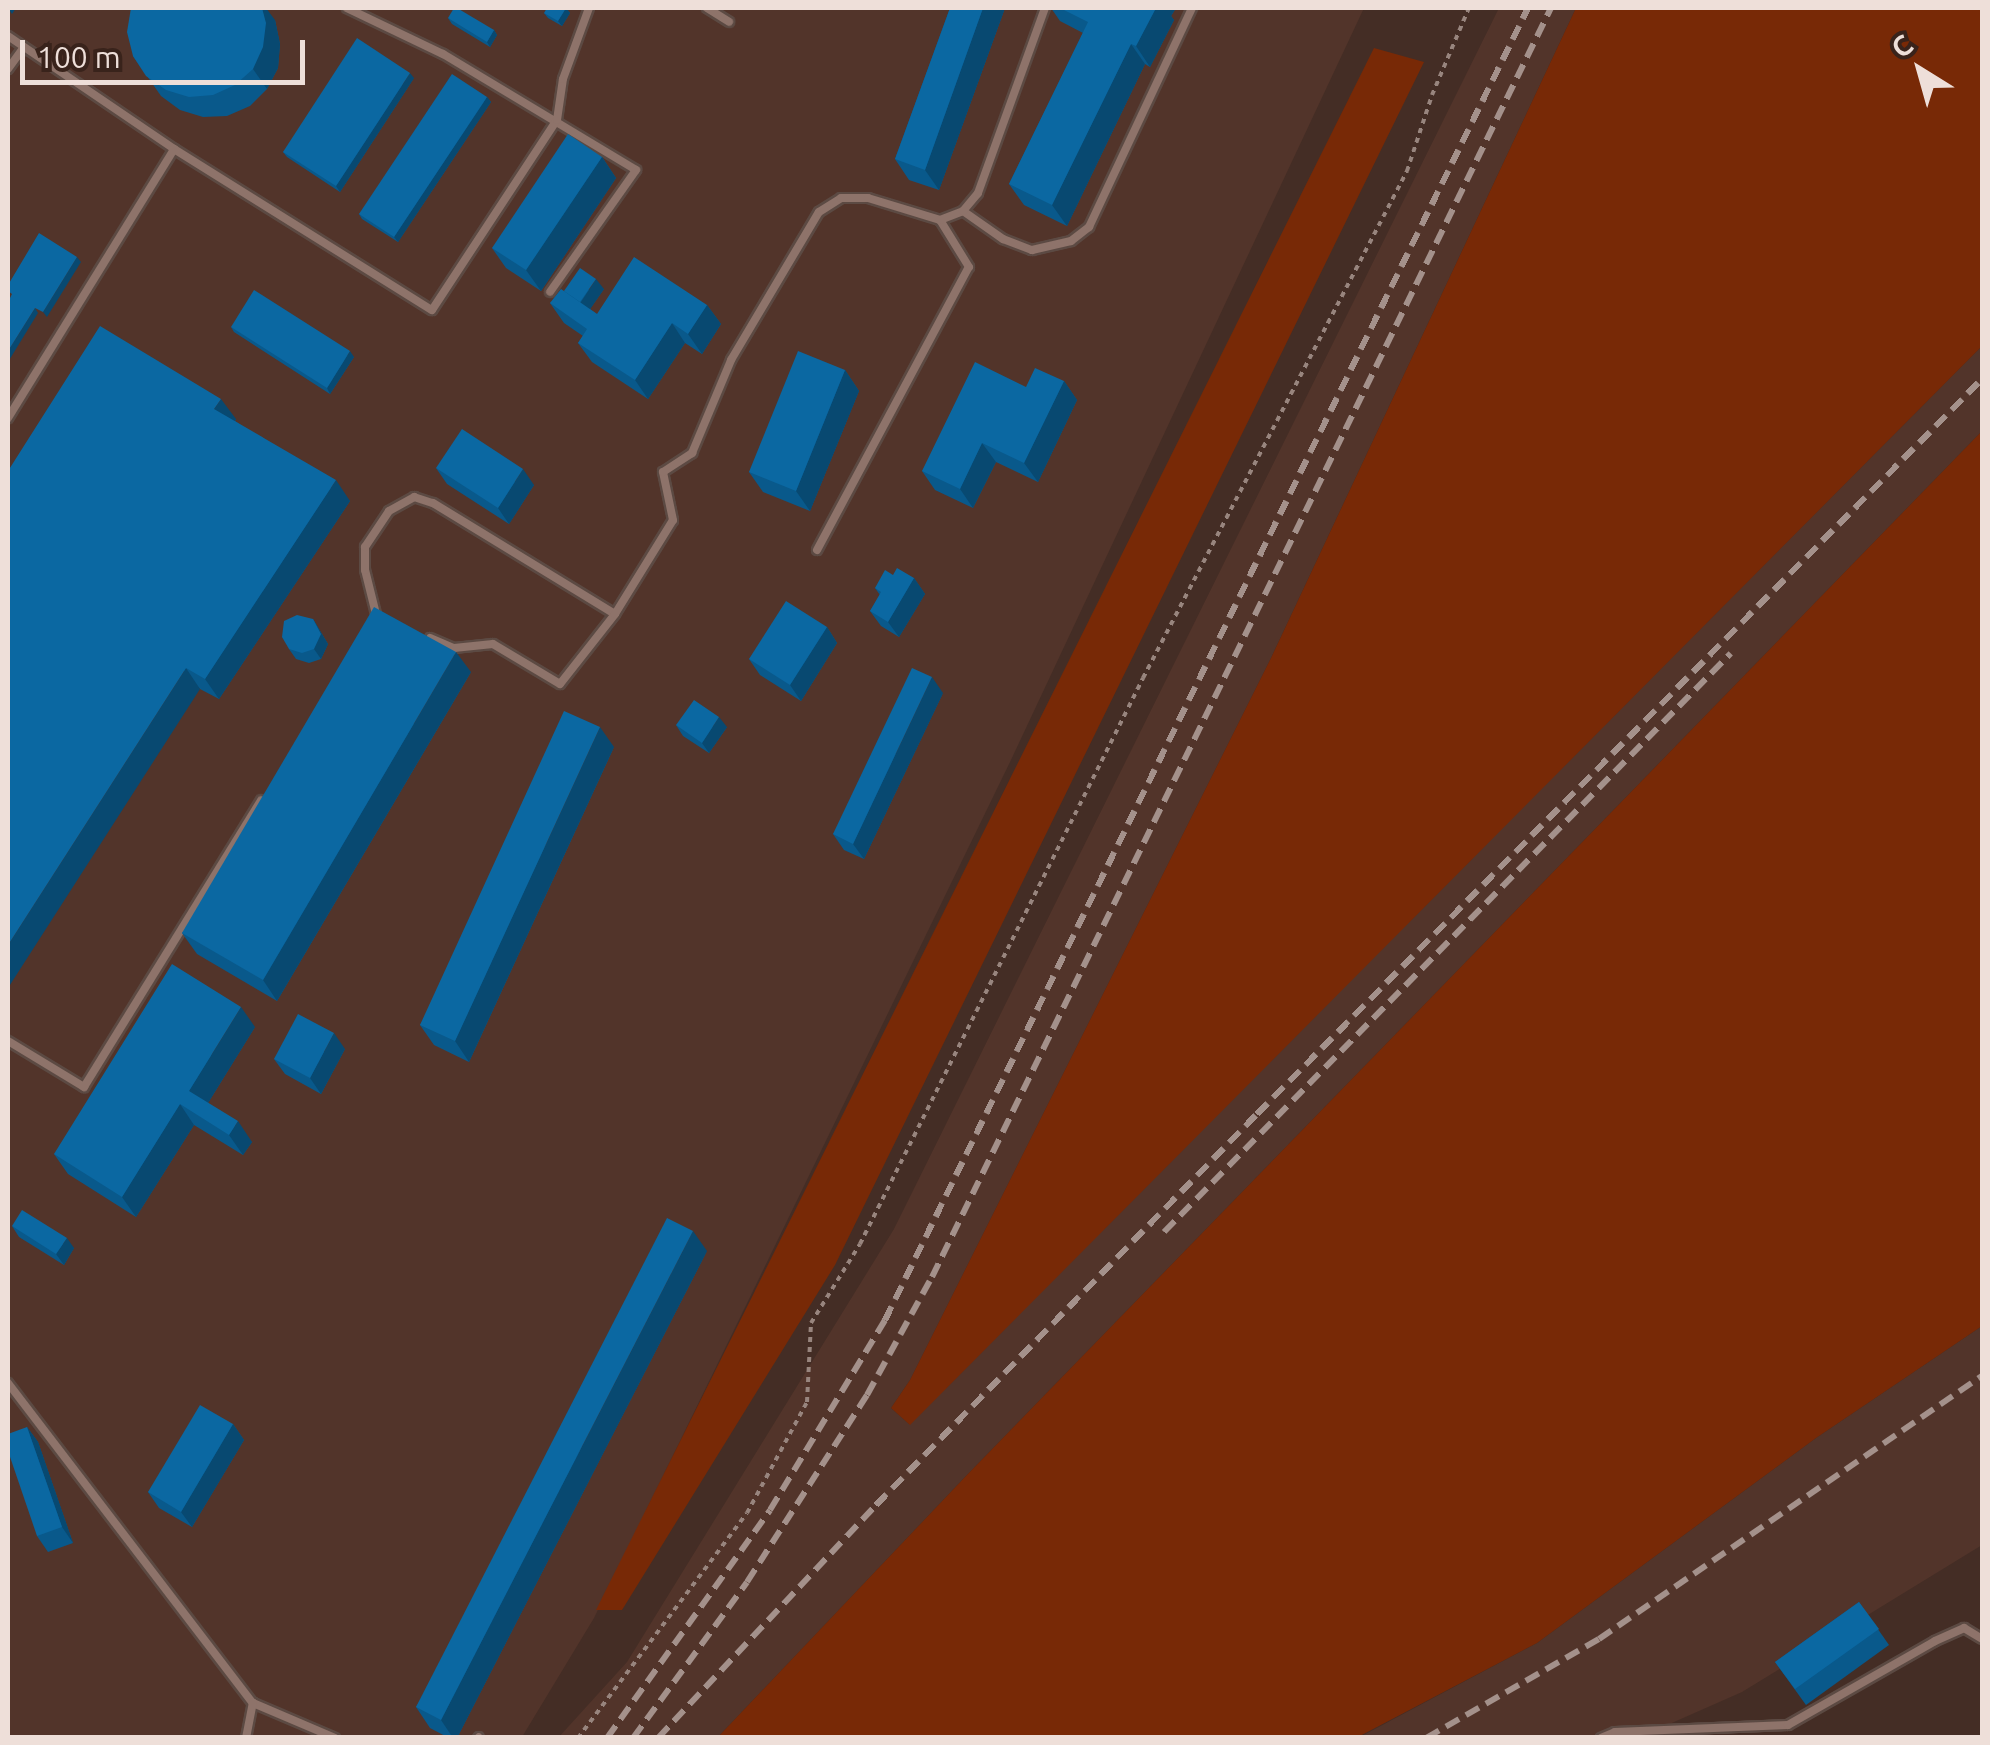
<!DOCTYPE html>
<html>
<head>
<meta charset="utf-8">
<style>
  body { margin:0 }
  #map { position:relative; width:1990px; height:1745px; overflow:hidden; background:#442d25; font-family:Ubuntu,sans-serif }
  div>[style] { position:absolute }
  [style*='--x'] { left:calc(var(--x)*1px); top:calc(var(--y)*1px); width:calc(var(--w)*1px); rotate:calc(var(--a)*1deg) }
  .built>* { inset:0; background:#52342a }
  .green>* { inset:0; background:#782906 }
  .path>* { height:4px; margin-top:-2px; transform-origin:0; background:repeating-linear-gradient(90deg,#98857e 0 5px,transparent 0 10px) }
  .roads { filter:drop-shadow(2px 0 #5c4a43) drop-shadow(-2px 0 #5c4a43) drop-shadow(0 2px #5c4a43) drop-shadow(0 -2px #5c4a43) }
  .service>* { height:8px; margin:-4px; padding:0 4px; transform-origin:4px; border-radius:4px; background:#8e736a }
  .rail>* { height:6px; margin-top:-3px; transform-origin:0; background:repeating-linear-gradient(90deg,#a4918b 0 15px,transparent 0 23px) }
  .wall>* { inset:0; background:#09598b }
  .shaded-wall>* { inset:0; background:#084971 }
  .building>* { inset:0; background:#0b68a2 }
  span { translate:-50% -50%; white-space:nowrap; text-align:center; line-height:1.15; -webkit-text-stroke:8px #39231b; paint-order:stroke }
  .frame { position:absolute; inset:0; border:10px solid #eedfd9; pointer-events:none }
  .north { position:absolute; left:1870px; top:20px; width:100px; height:100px; -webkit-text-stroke:8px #39231b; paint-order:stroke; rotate:323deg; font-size:28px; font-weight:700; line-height:40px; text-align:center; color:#eedfd9 }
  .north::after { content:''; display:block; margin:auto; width:35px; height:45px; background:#eedfd9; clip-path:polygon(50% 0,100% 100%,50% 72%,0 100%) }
  .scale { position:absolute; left:20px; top:40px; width:285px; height:45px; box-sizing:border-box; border:5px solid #eedfd9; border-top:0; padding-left:12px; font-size:30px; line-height:35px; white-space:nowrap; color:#eedfd9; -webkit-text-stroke:8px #39231b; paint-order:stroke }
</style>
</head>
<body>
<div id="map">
  <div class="built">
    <div style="clip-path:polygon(8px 8px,1364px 8px,1010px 762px,594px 1618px,522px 1737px,8px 1738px)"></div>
    <div style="clip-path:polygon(1499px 8px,1576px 8px,1271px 658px,910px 1380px,891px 1408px,909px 1424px,1982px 346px,1982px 431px,966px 1476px,718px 1737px,558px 1738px,627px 1662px,894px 1229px)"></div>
    <div style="clip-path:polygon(1982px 1326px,1982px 1545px,1742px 1692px,1640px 1737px,1358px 1738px,1537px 1643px,1816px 1438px)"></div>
  </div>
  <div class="green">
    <div style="clip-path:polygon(1576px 8px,1982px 8px,1982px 346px,910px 1425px,891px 1408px,910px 1380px,1271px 658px)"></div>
    <div style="clip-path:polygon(1374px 48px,1424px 62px,835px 1265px,622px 1610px,596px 1610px)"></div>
    <div style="clip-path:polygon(1982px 431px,1982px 1326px,1816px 1438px,1537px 1643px,1358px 1737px,718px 1737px,966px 1476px)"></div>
  </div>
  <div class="path">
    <div style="--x:578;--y:1738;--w:281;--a:-53.1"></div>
    <div style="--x:747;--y:1513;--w:126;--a:-61.6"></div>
    <div style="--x:807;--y:1402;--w:79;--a:-87.1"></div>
    <div style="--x:811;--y:1323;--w:93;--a:-58.2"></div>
    <div style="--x:860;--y:1244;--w:633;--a:-63.43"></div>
    <div style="--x:1143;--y:678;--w:572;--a:-62.49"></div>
    <div style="--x:1407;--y:171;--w:80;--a:-71.8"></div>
    <div style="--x:1432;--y:95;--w:95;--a:-67"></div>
  </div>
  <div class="roads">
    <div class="service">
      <div style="--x:347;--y:8;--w:106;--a:25.6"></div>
      <div style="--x:443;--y:54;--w:225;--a:31"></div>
      <div style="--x:636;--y:170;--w:149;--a:125.2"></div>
      <div style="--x:707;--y:8;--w:26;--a:32"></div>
      <div style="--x:8;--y:36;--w:201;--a:34.2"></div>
      <div style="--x:174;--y:149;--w:304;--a:32"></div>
      <div style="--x:432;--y:310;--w:227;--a:-56.7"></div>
      <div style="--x:557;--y:120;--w:41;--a:-81.7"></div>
      <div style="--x:563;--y:79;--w:76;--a:-69.9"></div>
      <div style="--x:8;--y:69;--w:27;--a:-54"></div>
      <div style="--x:963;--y:211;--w:49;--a:35"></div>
      <div style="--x:1003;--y:239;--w:31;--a:21"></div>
      <div style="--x:1032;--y:250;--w:40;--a:-13"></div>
      <div style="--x:1071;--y:241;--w:23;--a:-38"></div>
      <div style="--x:1089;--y:227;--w:242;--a:-64.8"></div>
      <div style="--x:8;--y:418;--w:316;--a:-58.3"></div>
      <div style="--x:817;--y:550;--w:321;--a:-61.8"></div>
      <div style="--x:969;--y:267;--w:55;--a:-121.7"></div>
      <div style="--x:376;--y:614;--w:45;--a:-104"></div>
      <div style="--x:365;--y:570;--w:23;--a:-90"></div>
      <div style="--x:365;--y:547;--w:43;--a:-56.3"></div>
      <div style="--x:389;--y:511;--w:29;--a:-29"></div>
      <div style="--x:414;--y:497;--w:20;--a:18"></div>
      <div style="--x:433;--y:503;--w:213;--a:31.4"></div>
      <div style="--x:430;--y:638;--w:26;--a:23"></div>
      <div style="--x:454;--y:648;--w:39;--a:-6"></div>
      <div style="--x:493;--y:644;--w:78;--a:30.8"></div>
      <div style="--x:560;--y:684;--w:89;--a:-51.8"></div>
      <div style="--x:615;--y:614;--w:110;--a:-58.3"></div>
      <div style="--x:673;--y:520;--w:49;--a:-101.8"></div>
      <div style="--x:663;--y:472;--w:35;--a:-33"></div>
      <div style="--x:692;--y:453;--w:101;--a:-67.2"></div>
      <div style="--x:731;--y:360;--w:172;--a:-59.3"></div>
      <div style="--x:819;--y:212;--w:26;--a:-32"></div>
      <div style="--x:841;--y:198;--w:27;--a:0"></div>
      <div style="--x:868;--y:198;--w:75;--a:17"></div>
      <div style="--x:940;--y:220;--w:25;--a:-21"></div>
      <div style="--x:963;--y:211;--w:23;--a:-50"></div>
      <div style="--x:978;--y:193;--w:197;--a:-70.1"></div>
      <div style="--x:8;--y:1041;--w:89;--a:31.2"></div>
      <div style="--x:84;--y:1087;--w:337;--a:-58.3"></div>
      <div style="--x:8;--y:1383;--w:403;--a:52.6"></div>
      <div style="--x:253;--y:1703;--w:89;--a:23.1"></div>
      <div style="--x:246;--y:1738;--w:36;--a:-79"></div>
      <div style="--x:478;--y:1738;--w:1;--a:-45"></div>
      <div style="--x:1601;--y:1738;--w:15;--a:-23"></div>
      <div style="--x:1615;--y:1732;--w:173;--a:-2.3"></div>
      <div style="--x:1788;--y:1725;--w:169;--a:-29.7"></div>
      <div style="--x:1935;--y:1641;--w:32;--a:-24"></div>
      <div style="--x:1964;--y:1628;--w:21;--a:31"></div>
    </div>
  </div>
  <div class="rail">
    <div style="--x:1164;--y:1232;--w:810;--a:-45.6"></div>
    <div style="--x:607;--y:1738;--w:280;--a:-54.4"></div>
    <div style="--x:770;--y:1510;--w:222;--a:-58.8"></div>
    <div style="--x:885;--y:1320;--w:1461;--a:-63.89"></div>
    <div style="--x:633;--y:1738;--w:193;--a:-53.8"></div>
    <div style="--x:747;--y:1582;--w:222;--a:-57.3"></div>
    <div style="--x:867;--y:1395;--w:135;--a:-61.2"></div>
    <div style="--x:932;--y:1277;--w:1412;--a:-64"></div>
    <div style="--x:658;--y:1738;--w:319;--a:-46.9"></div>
    <div style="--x:876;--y:1505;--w:546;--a:-45.74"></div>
    <div style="--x:1257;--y:1114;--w:1032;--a:-45.39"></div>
    <div style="--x:1426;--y:1738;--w:199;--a:-29.8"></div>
    <div style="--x:1599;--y:1639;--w:465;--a:-34.5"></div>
  </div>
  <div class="wall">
    <div style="clip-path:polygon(566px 8px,570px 13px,562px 26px,548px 18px,544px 13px)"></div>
    <div style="clip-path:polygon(950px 8px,1012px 8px,1010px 10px,1005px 8px,939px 190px,909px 180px,895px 159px)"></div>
    <div style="clip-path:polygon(1051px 8px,1176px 8px,1171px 16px,1174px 20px,1150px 67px,1145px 64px,1067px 226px,1024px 205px,1009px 184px,1083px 33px,1060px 21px)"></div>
    <div style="clip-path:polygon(448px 18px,494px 30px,497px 35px,490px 47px,452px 24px)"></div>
    <div style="clip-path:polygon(275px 20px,280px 44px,278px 68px,267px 89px,250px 106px,227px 116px,203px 117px,180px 110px,161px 96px,133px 56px)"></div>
    <div style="clip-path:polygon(414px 78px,340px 192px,287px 157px,283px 152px)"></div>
    <div style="clip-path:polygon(487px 97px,491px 102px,398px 242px,362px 219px,359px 214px)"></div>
    <div style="clip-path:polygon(602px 157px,616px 178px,541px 291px,506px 268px,492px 248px)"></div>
    <div style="clip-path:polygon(604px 289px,590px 309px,597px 314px,707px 305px,721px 324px,702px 354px,685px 343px,648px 399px,592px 362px,578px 343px,583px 336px,564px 323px,550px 303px,564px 291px)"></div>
    <div style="clip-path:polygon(231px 327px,354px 357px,330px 394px,234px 332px)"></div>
    <div style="clip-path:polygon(845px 370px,859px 391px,810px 511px,763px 492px,749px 472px)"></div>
    <div style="clip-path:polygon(1064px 381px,1077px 400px,1038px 482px,996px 462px,973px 508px,935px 490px,922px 471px,1026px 387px)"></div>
    <div style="clip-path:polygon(236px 419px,235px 421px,350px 501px,219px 699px,200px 689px,8px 471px)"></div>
    <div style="clip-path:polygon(436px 468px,534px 485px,509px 524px,447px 484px)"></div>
    <div style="clip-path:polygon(893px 575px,914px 578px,925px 594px,899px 637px,881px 626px,870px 611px,880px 595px,875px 588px)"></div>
    <div style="clip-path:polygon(313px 619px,328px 644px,321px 659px,309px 663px,296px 659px,289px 649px)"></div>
    <div style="clip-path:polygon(827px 627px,837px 643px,801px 701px,760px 675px,749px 659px)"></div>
    <div style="clip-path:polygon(471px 672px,277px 1001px,197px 954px,182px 933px)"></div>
    <div style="clip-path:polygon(943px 693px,864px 859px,844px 850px,833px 834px)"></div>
    <div style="clip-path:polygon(676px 725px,727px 727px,709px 753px,683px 736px)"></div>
    <div style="clip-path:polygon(614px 747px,469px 1062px,434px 1045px,420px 1025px)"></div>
    <div style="clip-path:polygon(255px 1027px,208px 1103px,252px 1142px,243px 1155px,194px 1125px,136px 1217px,68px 1174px,54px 1154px)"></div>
    <div style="clip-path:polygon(345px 1049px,321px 1094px,285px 1074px,274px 1059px)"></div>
    <div style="clip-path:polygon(12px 1226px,74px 1248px,64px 1265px,19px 1237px)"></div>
    <div style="clip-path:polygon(707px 1251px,457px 1738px,449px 1738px,430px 1728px,416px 1707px)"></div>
    <div style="clip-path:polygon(233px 1424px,244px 1440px,192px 1527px,159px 1508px,148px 1492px)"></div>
    <div style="clip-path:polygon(27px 1427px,38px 1442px,73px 1543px,48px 1552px,37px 1536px)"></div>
    <div style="clip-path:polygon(1859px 1602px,1889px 1645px,1806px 1705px,1775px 1662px)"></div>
  </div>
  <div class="shaded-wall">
    <div style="clip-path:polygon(8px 8px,16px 8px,12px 14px)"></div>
    <div style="clip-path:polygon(262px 8px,266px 8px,275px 20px,280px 44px,278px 68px,267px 89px,253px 69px)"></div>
    <div style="clip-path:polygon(566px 8px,570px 13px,562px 26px,558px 21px)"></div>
    <div style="clip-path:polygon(983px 8px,1005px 8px,939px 190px,925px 170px)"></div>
    <div style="clip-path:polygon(1156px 8px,1176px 8px,1171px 16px,1174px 20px,1150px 67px,1136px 46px)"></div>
    <div style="clip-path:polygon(494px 30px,497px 35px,490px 47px,487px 42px)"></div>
    <div style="clip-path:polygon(1131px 44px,1145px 64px,1067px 226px,1052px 205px)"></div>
    <div style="clip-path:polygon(410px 73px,414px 78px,340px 192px,336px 186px)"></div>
    <div style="clip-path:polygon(487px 97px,491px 102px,398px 242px,394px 237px)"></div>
    <div style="clip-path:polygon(602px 157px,616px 178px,541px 291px,526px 270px)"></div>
    <div style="clip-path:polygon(77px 257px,81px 262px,47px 317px,43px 312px)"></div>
    <div style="clip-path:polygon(596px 279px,604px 289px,586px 315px,579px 305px)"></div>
    <div style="clip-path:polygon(707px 305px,721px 324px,702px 354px,688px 334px)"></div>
    <div style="clip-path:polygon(35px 308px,38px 313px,8px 362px,8px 351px)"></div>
    <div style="clip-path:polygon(672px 323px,685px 343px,648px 399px,635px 380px)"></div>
    <div style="clip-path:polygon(350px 351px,354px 357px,330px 394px,327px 388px)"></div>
    <div style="clip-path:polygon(845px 370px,859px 391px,810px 511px,796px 491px)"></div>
    <div style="clip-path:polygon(1064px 381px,1077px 400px,1038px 482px,1024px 463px)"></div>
    <div style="clip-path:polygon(221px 399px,236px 419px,229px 430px,214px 409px)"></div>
    <div style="clip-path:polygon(982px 443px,996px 462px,973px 508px,960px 489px)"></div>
    <div style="clip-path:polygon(523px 469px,534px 485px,509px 524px,498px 508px)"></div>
    <div style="clip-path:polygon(336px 480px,350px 501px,219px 699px,205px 679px)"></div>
    <div style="clip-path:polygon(914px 578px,925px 594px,899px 637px,888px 622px)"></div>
    <div style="clip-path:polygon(313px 619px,328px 644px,321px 659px,314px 649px)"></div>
    <div style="clip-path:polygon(827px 627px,837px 643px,801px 701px,790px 685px)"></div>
    <div style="clip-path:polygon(456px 652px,471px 672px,277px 1001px,263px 980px)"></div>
    <div style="clip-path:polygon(186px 668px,200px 689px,8px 988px,8px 945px)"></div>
    <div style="clip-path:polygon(932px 677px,943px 693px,864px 859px,853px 844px)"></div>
    <div style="clip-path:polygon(719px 717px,727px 727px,709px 753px,702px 743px)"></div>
    <div style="clip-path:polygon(600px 727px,614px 747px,469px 1062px,455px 1041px)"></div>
    <div style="clip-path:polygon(241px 1007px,255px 1027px,203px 1111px,189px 1091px)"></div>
    <div style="clip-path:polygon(334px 1033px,345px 1049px,321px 1094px,310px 1078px)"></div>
    <div style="clip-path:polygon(180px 1104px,194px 1125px,136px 1217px,122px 1197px)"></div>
    <div style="clip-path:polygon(238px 1121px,252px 1142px,243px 1155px,229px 1135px)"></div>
    <div style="clip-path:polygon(693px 1231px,707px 1251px,457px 1738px,453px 1738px,441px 1720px)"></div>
    <div style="clip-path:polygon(67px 1238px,74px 1248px,64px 1265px,56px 1254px)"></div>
    <div style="clip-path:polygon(233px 1424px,244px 1440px,192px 1527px,181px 1512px)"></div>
    <div style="clip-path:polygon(27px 1427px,38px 1442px,73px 1543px,62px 1527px)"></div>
  </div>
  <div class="building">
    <div style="clip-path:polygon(131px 8px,262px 8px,266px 23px,263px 47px,253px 69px,235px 85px,213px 95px,189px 97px,166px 90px,146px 76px,133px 56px,127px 32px)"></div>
    <div style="clip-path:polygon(454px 8px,457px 8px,494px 30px,487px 42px,448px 18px)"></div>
    <div style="clip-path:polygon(547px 8px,566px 8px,558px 21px,544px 13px)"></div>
    <div style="clip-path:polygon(950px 8px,983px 8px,925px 170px,895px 159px)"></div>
    <div style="clip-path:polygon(1060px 8px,1156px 8px,1136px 46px,1131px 44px,1052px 205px,1009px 184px,1088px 22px)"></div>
    <div style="clip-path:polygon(357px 38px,410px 73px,336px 186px,283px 152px)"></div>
    <div style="clip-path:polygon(452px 74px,487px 97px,394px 237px,359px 214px)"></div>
    <div style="clip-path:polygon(568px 134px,602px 157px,526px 270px,492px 248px)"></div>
    <div style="clip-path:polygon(39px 233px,77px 257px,43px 312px,35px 308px,8px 351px,8px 302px,12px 294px,8px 291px,8px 285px)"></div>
    <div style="clip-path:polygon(634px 257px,707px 305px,688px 334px,672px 323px,635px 380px,578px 343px,587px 329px,550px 303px,561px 289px,597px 314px)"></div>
    <div style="clip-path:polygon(580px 268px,596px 279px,580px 302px,564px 291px)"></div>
    <div style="clip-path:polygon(254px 290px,350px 351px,327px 388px,231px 327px)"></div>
    <div style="clip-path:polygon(100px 326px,221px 399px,214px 409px,336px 480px,205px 679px,186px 668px,8px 945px,8px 471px)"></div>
    <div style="clip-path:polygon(798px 351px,845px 370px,796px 491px,749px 472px)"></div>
    <div style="clip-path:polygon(975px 362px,1026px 387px,1035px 368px,1064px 381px,1024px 463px,982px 443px,960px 489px,922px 471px)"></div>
    <div style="clip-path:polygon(462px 429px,523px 469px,498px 508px,436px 468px)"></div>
    <div style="clip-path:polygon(897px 568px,914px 578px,888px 622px,870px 611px,881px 592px,875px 588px,885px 570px,893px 575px)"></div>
    <div style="clip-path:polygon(786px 601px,827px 627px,790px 685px,749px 659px)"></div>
    <div style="clip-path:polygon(374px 607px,456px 652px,263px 980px,182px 933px)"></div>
    <div style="clip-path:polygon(297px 615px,313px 619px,321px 634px,314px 649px,302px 653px,289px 649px,282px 637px,284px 621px)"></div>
    <div style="clip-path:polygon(912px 668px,932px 677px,853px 844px,833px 834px)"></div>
    <div style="clip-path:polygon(694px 700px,719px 717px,702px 743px,676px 725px)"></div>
    <div style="clip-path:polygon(564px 711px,600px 727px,455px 1041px,420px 1025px)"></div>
    <div style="clip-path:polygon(172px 964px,241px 1007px,189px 1091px,238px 1121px,229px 1135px,180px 1104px,122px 1197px,54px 1154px)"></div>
    <div style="clip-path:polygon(298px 1014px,334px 1033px,310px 1078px,274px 1059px)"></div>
    <div style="clip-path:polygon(22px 1210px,67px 1238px,56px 1254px,12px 1226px)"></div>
    <div style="clip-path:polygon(667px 1218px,693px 1231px,441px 1720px,416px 1707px)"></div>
    <div style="clip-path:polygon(200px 1405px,233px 1424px,181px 1512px,148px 1492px)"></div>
    <div style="clip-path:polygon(27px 1427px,62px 1527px,37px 1536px,8px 1451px,8px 1434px)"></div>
    <div style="clip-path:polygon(1859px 1602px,1879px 1629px,1795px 1689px,1775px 1662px)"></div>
  </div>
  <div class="frame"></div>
  <div class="north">С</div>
  <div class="scale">100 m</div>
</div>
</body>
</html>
